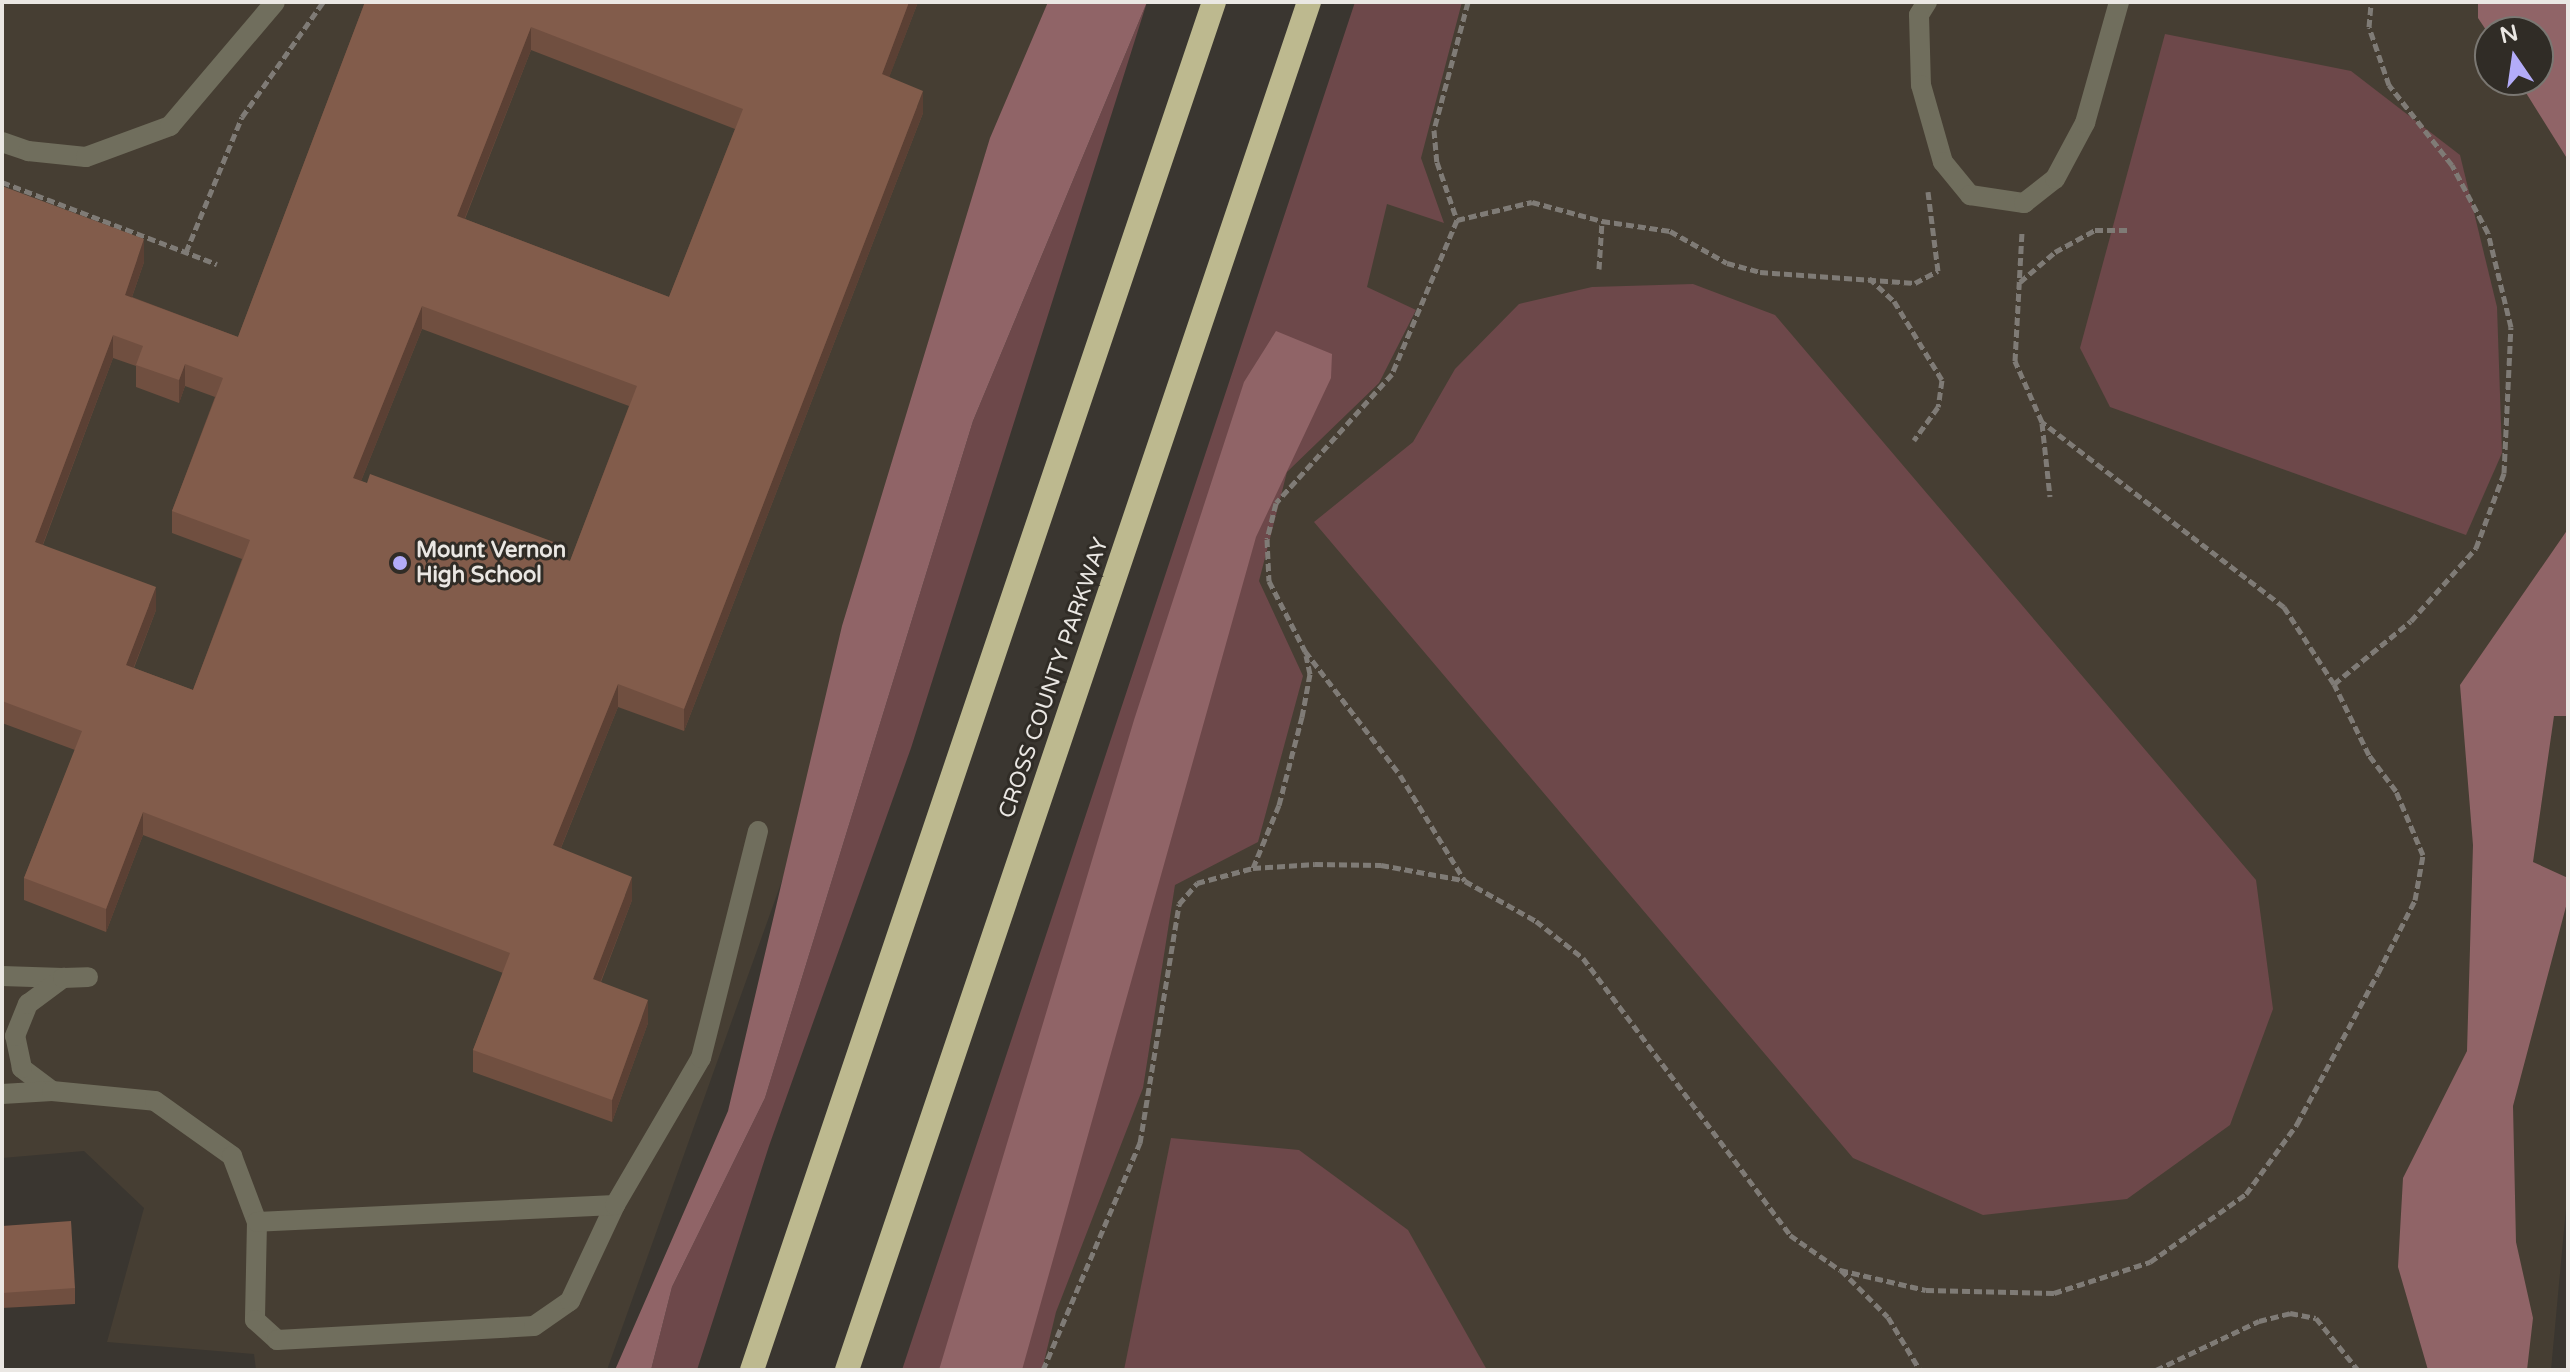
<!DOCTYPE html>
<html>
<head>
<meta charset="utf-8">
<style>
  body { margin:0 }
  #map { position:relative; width:2570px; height:1372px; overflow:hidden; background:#3a3630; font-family:"Varela Round",sans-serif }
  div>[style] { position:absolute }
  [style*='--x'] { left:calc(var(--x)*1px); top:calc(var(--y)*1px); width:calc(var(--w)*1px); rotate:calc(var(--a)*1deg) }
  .built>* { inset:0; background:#463e33 }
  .green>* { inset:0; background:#6d484a }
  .forest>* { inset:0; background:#906467 }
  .path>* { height:5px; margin-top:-2.5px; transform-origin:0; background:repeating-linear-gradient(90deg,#7f7b76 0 8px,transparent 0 12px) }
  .lane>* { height:20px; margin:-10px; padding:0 10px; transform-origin:10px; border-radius:10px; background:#706e5d }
  .highway>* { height:24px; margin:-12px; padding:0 12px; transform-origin:12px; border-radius:12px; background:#bdb98f }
  .wall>* { inset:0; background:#704f40 }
  .shaded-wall>* { inset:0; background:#5b4034 }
  .building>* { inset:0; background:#825c4b }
  .dots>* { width:22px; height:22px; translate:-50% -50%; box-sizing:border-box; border:4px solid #302c26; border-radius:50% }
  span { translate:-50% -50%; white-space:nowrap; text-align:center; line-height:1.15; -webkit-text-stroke:6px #302c26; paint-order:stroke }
  .poi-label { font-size:22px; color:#eae7e3; font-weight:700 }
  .left { translate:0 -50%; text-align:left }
  .street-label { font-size:22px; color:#eae7e3 }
  .frame { position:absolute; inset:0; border:4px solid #eae7e3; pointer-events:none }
  .north { position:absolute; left:2474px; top:16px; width:80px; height:80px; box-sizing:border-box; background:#302c26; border:2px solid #7a7772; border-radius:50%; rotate:347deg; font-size:22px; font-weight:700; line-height:32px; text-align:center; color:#eae7e3 }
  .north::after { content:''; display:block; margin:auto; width:28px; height:36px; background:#b3acf9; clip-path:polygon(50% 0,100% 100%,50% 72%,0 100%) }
</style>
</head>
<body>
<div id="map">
  <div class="built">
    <div style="clip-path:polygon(2px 2px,1096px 2px,607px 1370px,256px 1370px,254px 1354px,107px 1342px,144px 1208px,84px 1151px,2px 1158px)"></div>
    <div style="clip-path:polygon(evenodd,1406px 2px,2568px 2px,2568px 1187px,2551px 1370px,962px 1370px,1406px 2px,2490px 32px,2538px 32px,2538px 80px,2490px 80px,2490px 32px)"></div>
  </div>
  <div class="green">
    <div style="clip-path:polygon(1147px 2px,911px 748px,769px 1146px,697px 1370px,651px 1370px,672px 1287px,765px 1098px,973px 421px)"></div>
    <div style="clip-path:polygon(1355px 2px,1462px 2px,1421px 158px,1444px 223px,1387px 204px,1367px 287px,1416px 310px,1379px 383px,1287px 472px,1259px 581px,1303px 676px,1258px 842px,1175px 885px,1143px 1088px,1056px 1312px,1042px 1370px,902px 1370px)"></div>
    <div style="clip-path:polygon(2165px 34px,2351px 71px,2460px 155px,2497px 307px,2502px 453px,2466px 535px,2110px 407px,2080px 348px)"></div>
    <div style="clip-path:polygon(1693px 284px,1775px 315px,2256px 880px,2273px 1009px,2230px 1125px,2127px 1199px,1983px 1215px,1853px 1158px,1314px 522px,1413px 442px,1455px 369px,1519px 304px,1592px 287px)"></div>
    <div style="clip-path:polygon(1171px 1138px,1299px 1150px,1408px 1230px,1487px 1370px,1124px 1370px)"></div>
  </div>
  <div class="forest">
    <div style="clip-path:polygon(1048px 2px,1147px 2px,973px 421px,765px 1098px,672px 1287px,651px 1370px,615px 1370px,728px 1111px,842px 626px,990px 138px)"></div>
    <div style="clip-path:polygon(2478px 2px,2568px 2px,2568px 160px,2518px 80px,2538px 80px,2538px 32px,2490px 32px,2490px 36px,2478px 18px)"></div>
    <div style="clip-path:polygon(1276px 331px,1332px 354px,1331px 378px,1256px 537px,1022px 1370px,939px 1370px,1134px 720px,1244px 382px)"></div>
    <div style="clip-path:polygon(2568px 529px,2568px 716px,2554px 716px,2533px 862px,2568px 878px,2568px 899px,2513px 1106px,2516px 1242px,2533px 1318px,2527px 1370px,2428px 1370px,2398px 1267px,2403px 1178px,2467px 1051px,2473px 845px,2460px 685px)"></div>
  </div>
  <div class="path">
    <div style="--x:1468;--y:2;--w:132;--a:104.9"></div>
    <div style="--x:1434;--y:130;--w:32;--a:85"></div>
    <div style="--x:1437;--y:162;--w:61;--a:71"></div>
    <div style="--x:1457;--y:220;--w:167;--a:112.9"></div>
    <div style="--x:1392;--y:374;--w:173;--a:132"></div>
    <div style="--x:1276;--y:503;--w:37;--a:104"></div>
    <div style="--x:1267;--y:539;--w:42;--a:87.3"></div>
    <div style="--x:1269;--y:581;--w:79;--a:62.8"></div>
    <div style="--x:1305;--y:651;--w:156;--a:52.5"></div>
    <div style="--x:1400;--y:775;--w:124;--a:58.5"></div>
    <div style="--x:1465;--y:881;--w:81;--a:29.4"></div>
    <div style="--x:1536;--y:921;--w:60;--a:38.2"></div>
    <div style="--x:1583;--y:958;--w:346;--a:53.2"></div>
    <div style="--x:1790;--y:1235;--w:61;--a:35"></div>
    <div style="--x:1840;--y:1270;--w:88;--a:13.1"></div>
    <div style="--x:1926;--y:1290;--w:128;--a:1.3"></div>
    <div style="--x:2054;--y:1293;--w:101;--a:-17.9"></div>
    <div style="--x:2150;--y:1262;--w:118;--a:-35.3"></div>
    <div style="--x:2246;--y:1194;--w:87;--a:-53.9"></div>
    <div style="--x:2297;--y:1124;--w:171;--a:-61.8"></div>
    <div style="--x:2378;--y:973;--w:82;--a:-63.1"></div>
    <div style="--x:2415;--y:900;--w:46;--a:-79.9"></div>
    <div style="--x:2423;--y:855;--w:69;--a:-112.9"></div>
    <div style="--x:2396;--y:791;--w:45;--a:-126.9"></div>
    <div style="--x:2369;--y:755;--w:79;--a:-116.2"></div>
    <div style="--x:2334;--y:684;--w:92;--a:-123"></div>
    <div style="--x:2284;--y:607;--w:305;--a:-142.6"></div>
    <div style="--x:2042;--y:422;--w:67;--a:-113.9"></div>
    <div style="--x:2015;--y:361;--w:129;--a:-86.9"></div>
    <div style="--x:2;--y:182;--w:230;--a:20.9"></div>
    <div style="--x:1457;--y:220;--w:77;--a:-13.5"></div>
    <div style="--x:1532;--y:202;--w:73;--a:15.2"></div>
    <div style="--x:1602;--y:221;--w:69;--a:8.4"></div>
    <div style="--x:1670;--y:231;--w:65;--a:29.3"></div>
    <div style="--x:1727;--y:263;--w:34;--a:15"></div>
    <div style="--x:1760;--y:272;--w:155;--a:4.1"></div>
    <div style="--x:1915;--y:283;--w:26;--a:-28"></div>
    <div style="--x:1938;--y:271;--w:80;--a:-97.2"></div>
    <div style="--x:186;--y:252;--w:146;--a:-67.5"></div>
    <div style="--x:242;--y:117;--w:141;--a:-54.8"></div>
    <div style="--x:1599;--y:269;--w:48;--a:-86.4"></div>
    <div style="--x:1869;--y:278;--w:34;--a:43"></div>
    <div style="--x:1894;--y:301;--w:92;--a:58.7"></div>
    <div style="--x:1942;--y:380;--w:27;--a:98"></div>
    <div style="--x:1938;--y:407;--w:41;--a:126"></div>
    <div style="--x:2020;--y:282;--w:46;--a:-40.6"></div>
    <div style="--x:2055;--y:252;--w:46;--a:-28.8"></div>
    <div style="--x:2095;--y:230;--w:36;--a:0"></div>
    <div style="--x:2042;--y:423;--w:74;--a:83.8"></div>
    <div style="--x:2334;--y:684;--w:99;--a:-39.3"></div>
    <div style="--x:2411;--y:621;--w:98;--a:-48.3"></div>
    <div style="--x:2476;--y:548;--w:80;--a:-69.5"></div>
    <div style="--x:2504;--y:473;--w:146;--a:-87.3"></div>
    <div style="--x:2511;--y:327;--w:97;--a:-103.7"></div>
    <div style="--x:2488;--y:233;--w:77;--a:-117.9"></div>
    <div style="--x:2452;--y:165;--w:102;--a:-128.2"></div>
    <div style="--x:2389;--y:85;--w:61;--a:-109"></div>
    <div style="--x:2369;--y:27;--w:25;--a:-85"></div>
    <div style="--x:1253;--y:868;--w:68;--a:-67.6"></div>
    <div style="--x:1279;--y:805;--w:91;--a:-75.4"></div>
    <div style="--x:1302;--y:717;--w:44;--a:-79.5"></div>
    <div style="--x:1310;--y:674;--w:19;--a:-102"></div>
    <div style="--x:1841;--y:1270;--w:66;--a:45"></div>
    <div style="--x:1888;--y:1317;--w:62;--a:58.9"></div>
    <div style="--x:1043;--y:1370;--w:247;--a:-66.9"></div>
    <div style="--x:1140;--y:1143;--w:242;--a:-80.7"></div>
    <div style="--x:1179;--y:904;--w:28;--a:-49"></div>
    <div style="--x:1197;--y:883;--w:58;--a:-15"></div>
    <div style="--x:1253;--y:868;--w:62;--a:-3.7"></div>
    <div style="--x:1315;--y:864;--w:66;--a:0.9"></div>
    <div style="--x:1381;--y:865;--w:83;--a:10.4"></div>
    <div style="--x:2156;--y:1370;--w:114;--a:-25.4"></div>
    <div style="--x:2259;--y:1321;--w:32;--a:-14"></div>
    <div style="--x:2290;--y:1313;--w:26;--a:11"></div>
    <div style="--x:2316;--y:1318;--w:67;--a:51.1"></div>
  </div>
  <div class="lane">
    <div style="--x:1927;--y:2;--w:15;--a:122"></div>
    <div style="--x:1919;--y:15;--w:70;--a:88.4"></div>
    <div style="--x:1921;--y:85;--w:80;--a:74.1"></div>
    <div style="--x:1943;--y:162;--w:43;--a:50.7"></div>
    <div style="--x:1970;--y:195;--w:55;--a:8.4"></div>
    <div style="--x:2024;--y:203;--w:39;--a:-38"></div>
    <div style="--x:2055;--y:179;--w:64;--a:-61.8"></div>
    <div style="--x:2085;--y:123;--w:126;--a:-74.3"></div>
    <div style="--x:2;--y:142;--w:28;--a:19"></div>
    <div style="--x:28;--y:151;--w:58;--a:5.9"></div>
    <div style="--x:86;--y:157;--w:90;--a:-20.3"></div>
    <div style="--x:170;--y:126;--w:162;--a:-49.7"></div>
    <div style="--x:2;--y:976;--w:61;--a:1.9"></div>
    <div style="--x:52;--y:1091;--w:38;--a:-143"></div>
    <div style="--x:22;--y:1068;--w:33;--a:-102"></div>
    <div style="--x:15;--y:1036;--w:35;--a:-68"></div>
    <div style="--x:28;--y:1004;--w:44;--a:-36.6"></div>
    <div style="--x:63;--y:978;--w:25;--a:-2"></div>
    <div style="--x:2;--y:1094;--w:50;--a:-3.4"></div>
    <div style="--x:52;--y:1091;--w:103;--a:5.5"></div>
    <div style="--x:155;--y:1101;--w:95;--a:35.5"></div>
    <div style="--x:232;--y:1156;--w:71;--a:69.3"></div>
    <div style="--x:257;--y:1222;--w:98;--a:91.2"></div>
    <div style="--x:255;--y:1320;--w:30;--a:42"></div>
    <div style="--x:277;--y:1340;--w:257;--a:-3.1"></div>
    <div style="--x:534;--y:1326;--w:44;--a:-34.8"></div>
    <div style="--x:570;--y:1301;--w:106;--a:-64.9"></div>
    <div style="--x:615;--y:1205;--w:358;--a:177.3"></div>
    <div style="--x:615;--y:1205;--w:170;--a:-59.7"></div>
    <div style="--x:701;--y:1058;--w:234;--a:-75.9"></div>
  </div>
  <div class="highway">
    <div style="--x:752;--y:1370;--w:1444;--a:-71.34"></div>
    <div style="--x:847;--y:1370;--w:1444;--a:-71.34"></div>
  </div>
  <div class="wall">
    <div style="clip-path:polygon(evenodd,365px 2px,918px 2px,889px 77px,923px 113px,684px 731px,618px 707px,561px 848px,632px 900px,601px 982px,648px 1023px,612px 1122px,473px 1072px,473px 1050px,503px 973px,143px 835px,106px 932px,24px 900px,24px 878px,75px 750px,2px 723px,2px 186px,144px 262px,132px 297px,238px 337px,365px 2px,531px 50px,735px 129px,669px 297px,465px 219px,531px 50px,365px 2px,422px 329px,629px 406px,570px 561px,361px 481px,422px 329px,365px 2px,113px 358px,136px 366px,136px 387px,179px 403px,185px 386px,215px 397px,172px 511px,172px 533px,242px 559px,193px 690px,134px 668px,156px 610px,43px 545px,113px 358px)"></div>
    <div style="clip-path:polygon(2px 1226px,75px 1288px,75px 1304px,2px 1308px)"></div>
  </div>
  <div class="shaded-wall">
    <div style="clip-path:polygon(909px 2px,918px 2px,882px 96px,882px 74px)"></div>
    <div style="clip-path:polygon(531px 27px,531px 50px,457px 238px,457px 216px)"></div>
    <div style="clip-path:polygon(923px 91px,923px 113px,684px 731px,684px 709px)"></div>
    <div style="clip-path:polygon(144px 239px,144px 262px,125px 317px,125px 295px)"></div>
    <div style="clip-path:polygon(422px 306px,422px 329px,353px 501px,353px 478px)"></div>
    <div style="clip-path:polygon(113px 335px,113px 358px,35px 565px,35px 542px)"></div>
    <div style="clip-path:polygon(185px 364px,185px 386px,179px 403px,179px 380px)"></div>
    <div style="clip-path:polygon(559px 544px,559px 567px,554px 556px)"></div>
    <div style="clip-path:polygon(156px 587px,156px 610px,126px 687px,126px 665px)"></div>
    <div style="clip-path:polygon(618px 684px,618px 707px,553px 867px,553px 845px)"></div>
    <div style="clip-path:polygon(143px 812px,143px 835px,106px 932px,106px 909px)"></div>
    <div style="clip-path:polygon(632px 877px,632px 900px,593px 1001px,593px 979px)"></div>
    <div style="clip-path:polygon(648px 1000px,648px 1023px,612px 1122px,612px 1100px)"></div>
  </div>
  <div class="building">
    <div style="clip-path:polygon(evenodd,365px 2px,909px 2px,882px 74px,923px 91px,684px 709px,618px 684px,553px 845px,632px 877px,593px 979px,648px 1000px,612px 1100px,473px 1050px,510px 953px,143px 812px,106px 909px,24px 878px,82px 731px,2px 701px,2px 186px,144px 239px,125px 295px,238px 337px,365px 2px,531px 27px,743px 109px,669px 297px,457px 216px,531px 27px,365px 2px,422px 306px,637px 386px,570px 561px,554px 556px,559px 544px,370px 474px,367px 483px,353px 478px,422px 306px,365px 2px,113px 335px,143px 346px,136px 365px,179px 380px,185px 364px,223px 378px,172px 511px,250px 540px,193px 690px,126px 665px,156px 587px,35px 542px,113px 335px)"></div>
    <div style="clip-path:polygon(71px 1221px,75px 1288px,2px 1293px,2px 1226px)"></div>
  </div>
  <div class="dots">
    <div style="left:400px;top:563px;background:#b3acf9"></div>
  </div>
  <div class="poi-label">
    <span class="left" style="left:416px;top:563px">Mount Vernon<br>High School</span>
  </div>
  <div class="street-label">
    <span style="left:1054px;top:678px;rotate:-71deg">CROSS COUNTY PARKWAY</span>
  </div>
  <div class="frame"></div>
  <div class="north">N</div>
</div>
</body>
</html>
